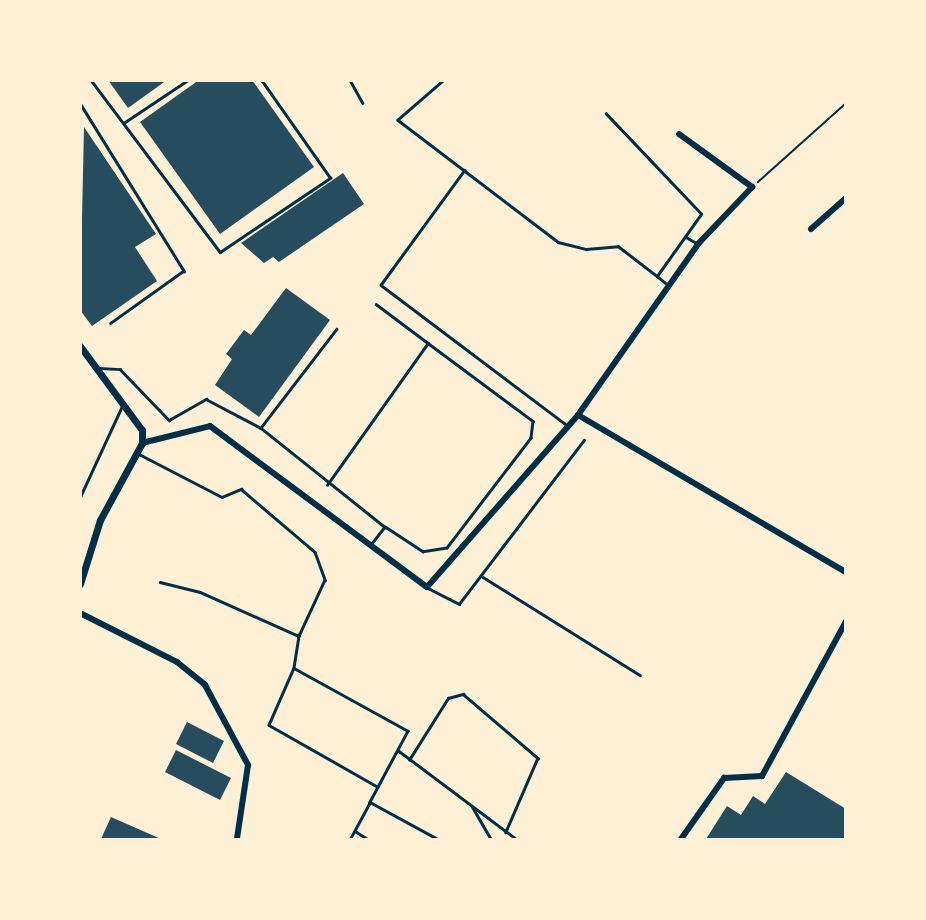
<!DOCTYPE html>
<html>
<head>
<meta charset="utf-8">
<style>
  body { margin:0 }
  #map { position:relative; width:926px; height:920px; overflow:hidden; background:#fdf0d5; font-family:Overpass,sans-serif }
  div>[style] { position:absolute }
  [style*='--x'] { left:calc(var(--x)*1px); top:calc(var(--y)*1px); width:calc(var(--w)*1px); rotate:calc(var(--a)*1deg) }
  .building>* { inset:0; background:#264d5e }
  .path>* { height:2px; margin:-1px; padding:0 1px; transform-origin:1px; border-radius:1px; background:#003049 }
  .service>* { height:2.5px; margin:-1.25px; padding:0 1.25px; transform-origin:1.25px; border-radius:1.25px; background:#003049 }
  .minor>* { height:6px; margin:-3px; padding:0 3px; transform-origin:3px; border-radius:3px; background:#003049 }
  .tertiary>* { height:7px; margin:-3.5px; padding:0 3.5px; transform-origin:3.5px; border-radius:3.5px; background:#003049 }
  span { translate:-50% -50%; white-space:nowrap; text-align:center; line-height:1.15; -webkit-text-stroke:6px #fdf0d5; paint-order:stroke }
  .frame { position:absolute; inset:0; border:82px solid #fdf0d5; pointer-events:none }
</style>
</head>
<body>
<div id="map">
  <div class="building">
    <div style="clip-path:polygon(108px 80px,167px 80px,128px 108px)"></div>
    <div style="clip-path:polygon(199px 80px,252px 80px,314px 167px,220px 234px,140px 122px)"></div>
    <div style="clip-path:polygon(84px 127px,156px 234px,135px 247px,157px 281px,92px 326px,80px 310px)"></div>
    <div style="clip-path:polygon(343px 173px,364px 204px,279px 262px,273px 257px,264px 263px,241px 243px)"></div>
    <div style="clip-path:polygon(286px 288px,330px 320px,259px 417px,215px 385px,232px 359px,226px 354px,244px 330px,251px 335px)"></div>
    <div style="clip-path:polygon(187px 722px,224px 741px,213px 763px,176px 744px)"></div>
    <div style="clip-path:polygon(176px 750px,231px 778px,220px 800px,165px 772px)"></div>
    <div style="clip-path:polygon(786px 772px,846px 809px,846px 839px,706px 839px,727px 806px,741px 815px,753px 796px,765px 804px)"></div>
    <div style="clip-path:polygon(111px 817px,161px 839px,101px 839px)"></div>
  </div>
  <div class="path">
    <div style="--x:758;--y:182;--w:118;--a:-41.9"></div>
  </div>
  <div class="service">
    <div style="--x:91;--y:80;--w:215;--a:53.1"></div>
    <div style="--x:220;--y:252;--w:133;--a:-33.9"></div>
    <div style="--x:330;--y:178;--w:120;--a:-125.1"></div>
    <div style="--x:350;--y:80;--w:26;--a:61"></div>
    <div style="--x:444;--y:80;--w:61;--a:139"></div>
    <div style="--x:398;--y:120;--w:201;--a:37.3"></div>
    <div style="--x:558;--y:242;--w:29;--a:14"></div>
    <div style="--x:586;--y:249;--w:32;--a:-5"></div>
    <div style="--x:618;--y:246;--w:49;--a:37.6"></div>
    <div style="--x:657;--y:276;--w:76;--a:-54.6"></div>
    <div style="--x:701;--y:214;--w:138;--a:-133.5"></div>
    <div style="--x:80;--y:103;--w:198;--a:58.2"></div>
    <div style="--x:184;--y:271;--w:90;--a:144.5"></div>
    <div style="--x:125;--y:122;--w:76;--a:-33.7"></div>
    <div style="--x:465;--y:170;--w:142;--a:126.1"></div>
    <div style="--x:381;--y:285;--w:234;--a:37"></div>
    <div style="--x:686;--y:237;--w:14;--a:30"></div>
    <div style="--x:657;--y:276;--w:14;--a:39"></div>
    <div style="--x:376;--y:304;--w:65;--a:36.9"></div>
    <div style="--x:337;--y:329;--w:125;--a:127.5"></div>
    <div style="--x:261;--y:428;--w:159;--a:38.6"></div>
    <div style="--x:385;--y:527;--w:23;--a:128"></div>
    <div style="--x:99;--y:368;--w:21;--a:3"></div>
    <div style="--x:120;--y:369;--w:71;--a:46.1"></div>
    <div style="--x:169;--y:420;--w:43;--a:-29.6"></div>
    <div style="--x:206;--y:399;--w:62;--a:27.8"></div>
    <div style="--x:139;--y:454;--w:93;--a:27.4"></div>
    <div style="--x:222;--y:497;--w:21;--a:-23"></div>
    <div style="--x:241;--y:489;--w:97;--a:40.4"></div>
    <div style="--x:315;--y:552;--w:30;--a:70"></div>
    <div style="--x:325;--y:580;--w:62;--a:114.9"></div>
    <div style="--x:299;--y:636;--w:32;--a:99"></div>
    <div style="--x:294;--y:668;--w:130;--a:28.9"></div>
    <div style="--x:408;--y:731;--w:81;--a:118.2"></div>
    <div style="--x:370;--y:802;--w:77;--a:28.6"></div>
    <div style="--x:327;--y:485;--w:174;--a:-54.6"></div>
    <div style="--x:428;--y:343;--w:131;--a:36.6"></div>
    <div style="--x:533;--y:421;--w:17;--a:97"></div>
    <div style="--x:531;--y:438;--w:138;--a:127.4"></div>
    <div style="--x:447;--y:548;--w:24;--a:171"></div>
    <div style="--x:423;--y:552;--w:45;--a:-146.7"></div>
    <div style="--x:80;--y:497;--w:100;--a:-65.2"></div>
    <div style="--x:483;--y:577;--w:185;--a:32"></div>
    <div style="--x:160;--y:582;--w:41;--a:14"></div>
    <div style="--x:200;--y:592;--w:108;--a:24"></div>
    <div style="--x:428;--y:588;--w:35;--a:27"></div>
    <div style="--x:459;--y:604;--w:206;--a:-52.7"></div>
    <div style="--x:294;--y:668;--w:62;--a:113.7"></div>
    <div style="--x:269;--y:725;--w:125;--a:29.6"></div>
    <div style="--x:399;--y:751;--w:146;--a:36.9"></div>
    <div style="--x:409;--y:760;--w:73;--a:-57.8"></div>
    <div style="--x:448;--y:698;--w:16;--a:-15"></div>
    <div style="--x:463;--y:694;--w:99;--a:40.5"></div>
    <div style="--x:538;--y:758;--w:81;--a:113.4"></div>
    <div style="--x:472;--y:806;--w:38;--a:60"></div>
    <div style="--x:355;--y:831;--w:15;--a:32"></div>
    <div style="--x:350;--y:839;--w:42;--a:-61.6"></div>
  </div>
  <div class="minor">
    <div style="--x:811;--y:229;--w:47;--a:-41.5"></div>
    <div style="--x:578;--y:415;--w:311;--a:30.4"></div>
    <div style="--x:142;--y:443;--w:70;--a:-14"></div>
    <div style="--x:210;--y:426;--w:270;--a:36.6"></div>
    <div style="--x:427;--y:587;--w:229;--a:-48.7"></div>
    <div style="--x:578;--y:415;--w:209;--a:-54.9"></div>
    <div style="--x:698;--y:244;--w:79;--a:-46.5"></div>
    <div style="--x:752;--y:187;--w:90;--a:-144"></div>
    <div style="--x:80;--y:613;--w:109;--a:26.8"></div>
    <div style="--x:177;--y:662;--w:36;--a:39"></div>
    <div style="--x:205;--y:685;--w:91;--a:61.7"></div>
    <div style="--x:248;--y:765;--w:75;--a:98.5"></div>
    <div style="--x:681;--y:839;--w:75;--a:-54.8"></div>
    <div style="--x:724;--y:778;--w:38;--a:-3"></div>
    <div style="--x:762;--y:776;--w:176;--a:-61.5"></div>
  </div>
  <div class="tertiary">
    <div style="--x:80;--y:346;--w:104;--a:53.6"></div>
    <div style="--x:142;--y:430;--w:13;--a:90"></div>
    <div style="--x:142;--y:443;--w:88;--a:118.6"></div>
    <div style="--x:100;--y:520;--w:67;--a:107.4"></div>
  </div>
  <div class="frame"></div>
</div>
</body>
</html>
